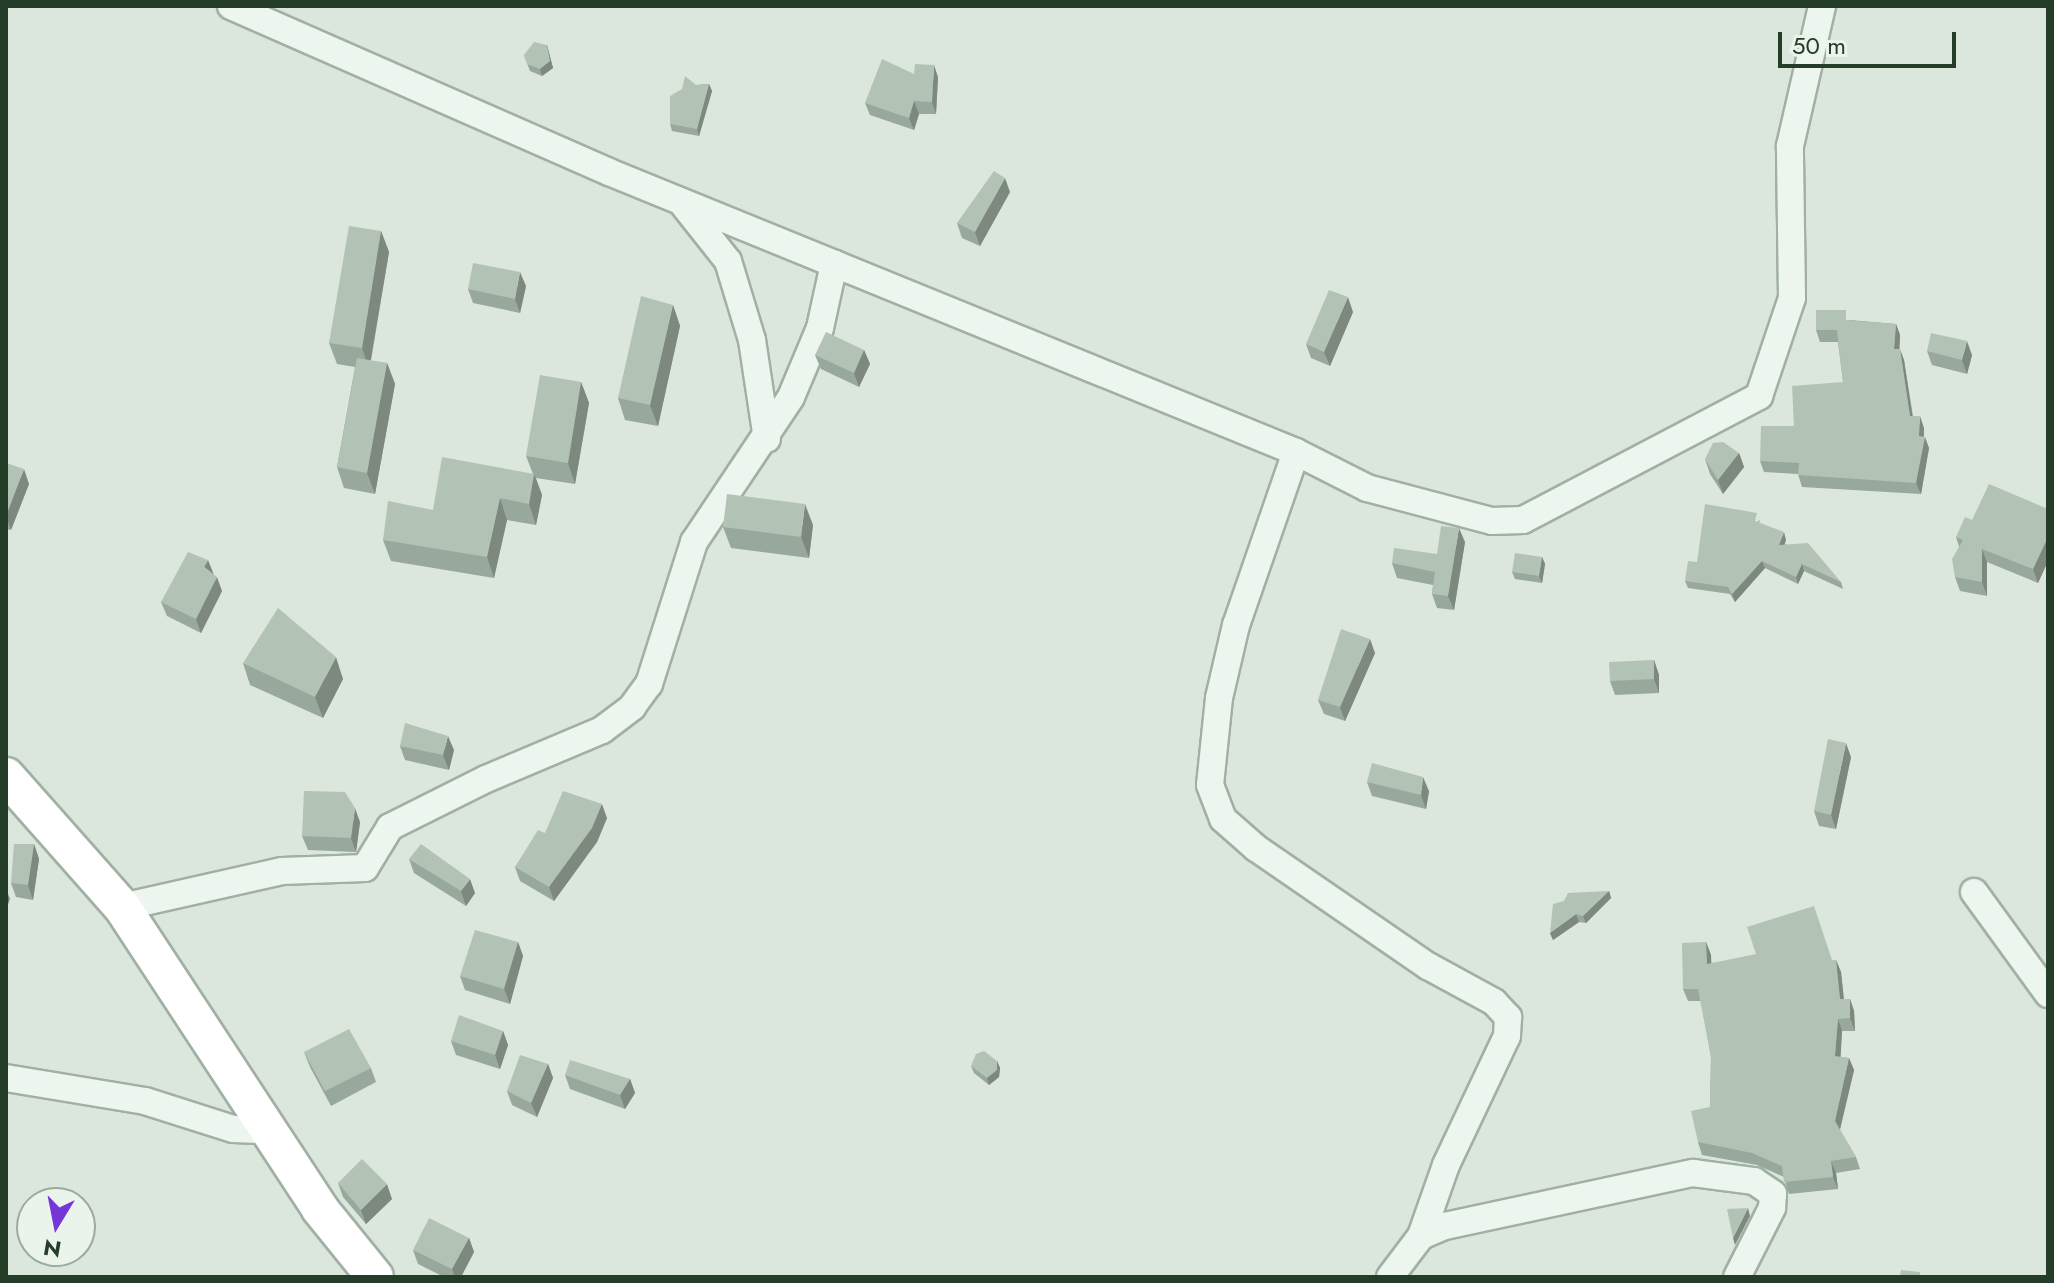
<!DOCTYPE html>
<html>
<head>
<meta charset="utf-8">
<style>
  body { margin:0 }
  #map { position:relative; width:2054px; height:1283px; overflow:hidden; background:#dbe6dd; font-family:Jost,sans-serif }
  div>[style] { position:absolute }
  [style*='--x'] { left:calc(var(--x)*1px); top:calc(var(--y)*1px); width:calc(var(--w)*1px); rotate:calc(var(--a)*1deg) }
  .roads { filter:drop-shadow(2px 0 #a0b0a3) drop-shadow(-2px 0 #a0b0a3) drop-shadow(0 2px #a0b0a3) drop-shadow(0 -2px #a0b0a3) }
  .street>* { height:26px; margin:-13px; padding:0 13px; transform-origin:13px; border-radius:13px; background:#edf5ef }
  .secondary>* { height:36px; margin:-18px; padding:0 18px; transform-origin:18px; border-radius:18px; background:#fff }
  .wall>* { inset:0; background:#99a89c }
  .shaded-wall>* { inset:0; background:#7d887f }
  .building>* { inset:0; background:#b2c3b5 }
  span { translate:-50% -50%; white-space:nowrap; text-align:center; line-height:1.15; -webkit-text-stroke:8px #eaf4eb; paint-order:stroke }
  .frame { position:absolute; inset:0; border:8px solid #243d29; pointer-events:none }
  .north { position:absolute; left:16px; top:1187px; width:80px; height:80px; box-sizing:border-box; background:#eaf4eb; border:2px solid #9bab9d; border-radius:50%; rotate:190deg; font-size:22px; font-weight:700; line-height:32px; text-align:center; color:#243d29 }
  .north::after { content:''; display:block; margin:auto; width:28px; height:36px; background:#7635d6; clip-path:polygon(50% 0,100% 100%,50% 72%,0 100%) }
  .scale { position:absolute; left:1778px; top:32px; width:178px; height:36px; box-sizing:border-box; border:4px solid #243d29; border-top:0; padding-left:10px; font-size:24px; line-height:28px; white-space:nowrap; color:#243d29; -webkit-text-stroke:6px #eaf4eb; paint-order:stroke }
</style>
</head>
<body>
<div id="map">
  <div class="roads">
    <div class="street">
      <div style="--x:231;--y:6;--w:413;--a:23.7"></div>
      <div style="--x:609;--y:172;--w:742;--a:22.17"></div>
      <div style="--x:1296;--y:452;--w:80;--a:26.9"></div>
      <div style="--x:1367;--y:488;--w:129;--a:14.8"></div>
      <div style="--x:1492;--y:521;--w:31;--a:-2"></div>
      <div style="--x:1523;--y:520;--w:267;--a:-27.7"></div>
      <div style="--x:1759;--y:396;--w:103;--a:-71.4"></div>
      <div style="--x:1792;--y:298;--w:152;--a:-90.8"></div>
      <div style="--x:1790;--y:146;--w:144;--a:-77.1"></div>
      <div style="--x:682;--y:203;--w:74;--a:51.6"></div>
      <div style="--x:728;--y:261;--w:83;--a:73.1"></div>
      <div style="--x:752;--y:340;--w:100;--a:81.4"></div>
      <div style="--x:1296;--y:452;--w:183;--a:109.1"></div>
      <div style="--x:1236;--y:625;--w:75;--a:103.1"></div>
      <div style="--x:1219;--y:698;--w:87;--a:95.9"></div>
      <div style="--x:1210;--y:785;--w:36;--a:69"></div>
      <div style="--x:1223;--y:819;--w:44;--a:41.3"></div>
      <div style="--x:1256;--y:848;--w:209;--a:34.5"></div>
      <div style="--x:1428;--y:966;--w:75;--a:28.6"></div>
      <div style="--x:1494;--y:1002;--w:21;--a:47"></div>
      <div style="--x:1508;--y:1017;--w:19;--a:93"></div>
      <div style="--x:1507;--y:1036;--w:143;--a:115.3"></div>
      <div style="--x:1446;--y:1165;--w:75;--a:109.4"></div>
      <div style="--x:1974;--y:892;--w:126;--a:54"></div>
      <div style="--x:122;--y:907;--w:164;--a:-12.7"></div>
      <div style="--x:282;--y:871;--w:83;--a:-2.1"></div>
      <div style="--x:365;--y:868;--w:48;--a:-58.6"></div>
      <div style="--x:390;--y:827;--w:107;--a:-26.6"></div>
      <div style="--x:486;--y:779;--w:126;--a:-22.9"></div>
      <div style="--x:602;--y:730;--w:38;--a:-37"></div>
      <div style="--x:632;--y:707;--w:29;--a:-54"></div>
      <div style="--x:649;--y:684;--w:149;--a:-72.4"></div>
      <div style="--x:694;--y:542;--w:174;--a:-56.2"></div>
      <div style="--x:791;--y:397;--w:75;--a:-67.2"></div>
      <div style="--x:820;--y:328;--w:66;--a:-77.7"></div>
      <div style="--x:6;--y:1078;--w:141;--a:9.4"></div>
      <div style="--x:145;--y:1101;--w:92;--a:17.7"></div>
      <div style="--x:233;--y:1129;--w:34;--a:2"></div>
      <div style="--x:1390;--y:1277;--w:51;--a:-52.9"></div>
      <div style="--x:1421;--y:1236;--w:26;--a:-23"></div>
      <div style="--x:1445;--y:1226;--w:254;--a:-12.1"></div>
      <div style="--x:1693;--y:1173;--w:62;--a:7.5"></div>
      <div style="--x:1754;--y:1181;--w:23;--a:34"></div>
      <div style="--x:1773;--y:1194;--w:14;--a:94"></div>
      <div style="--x:1772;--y:1208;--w:77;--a:116.9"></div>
    </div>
    <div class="secondary">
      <div style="--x:6;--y:776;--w:175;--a:48.5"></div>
      <div style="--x:122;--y:907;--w:361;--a:56.7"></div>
      <div style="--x:320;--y:1209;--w:87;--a:51"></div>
    </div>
  </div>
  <div class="wall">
    <div style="clip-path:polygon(547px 45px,553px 68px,542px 76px,530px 71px,524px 55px)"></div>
    <div style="clip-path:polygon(938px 77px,936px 114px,919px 114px,914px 130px,870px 115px,865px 103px)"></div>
    <div style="clip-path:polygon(709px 84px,712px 91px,699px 136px,672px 131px,670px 124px,696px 85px)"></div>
    <div style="clip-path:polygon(1010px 192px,980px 246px,962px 238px,957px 223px)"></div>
    <div style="clip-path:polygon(381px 231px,389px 252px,371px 361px,387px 363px,395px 384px,375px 494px,344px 488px,337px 467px,355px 367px,337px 364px,329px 343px)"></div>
    <div style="clip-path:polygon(526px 286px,520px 313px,473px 303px,468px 289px)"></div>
    <div style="clip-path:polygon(673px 305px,680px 326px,658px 426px,625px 420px,618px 398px)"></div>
    <div style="clip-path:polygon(1353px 312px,1330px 366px,1311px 358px,1306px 344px)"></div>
    <div style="clip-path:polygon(1850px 320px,1896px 324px,1900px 335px,1899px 349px,1904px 360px,1913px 416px,1924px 428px,1924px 437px,1929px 448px,1921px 494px,1802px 487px,1798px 474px,1764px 472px,1760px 461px,1794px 426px,1843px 382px,1838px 342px,1820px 342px,1816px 330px)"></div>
    <div style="clip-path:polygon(864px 350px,870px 364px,859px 387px,821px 369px,815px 355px)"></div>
    <div style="clip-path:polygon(1927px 351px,1972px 355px,1967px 374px,1932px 365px)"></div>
    <div style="clip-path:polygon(581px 382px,589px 403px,575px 484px,536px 478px,542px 495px,536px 525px,507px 520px,494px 578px,391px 561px,383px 540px,433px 510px,533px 474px,526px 456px)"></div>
    <div style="clip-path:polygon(1739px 453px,1744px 467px,1723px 494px,1710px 474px,1705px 459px)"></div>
    <div style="clip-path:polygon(6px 463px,29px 484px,11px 530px,6px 529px)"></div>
    <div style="clip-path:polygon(2048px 509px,2048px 561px,2038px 583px,1987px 562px,1987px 596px,1960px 591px,1955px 577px,1959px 546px,1956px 537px,1972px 520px)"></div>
    <div style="clip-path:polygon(1760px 520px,1759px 523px,1786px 540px,1785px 544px,1841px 582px,1843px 589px,1804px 571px,1798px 584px,1765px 568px,1735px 602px,1730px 594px,1688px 588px,1685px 581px,1697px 562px)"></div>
    <div style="clip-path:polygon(813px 525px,809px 558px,731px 548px,723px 527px)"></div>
    <div style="clip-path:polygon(1465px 542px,1454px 610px,1437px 608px,1432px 594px,1433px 585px,1397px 578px,1392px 563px,1437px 554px)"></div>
    <div style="clip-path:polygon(1542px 557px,1545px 564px,1542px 583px,1515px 579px,1512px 572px)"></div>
    <div style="clip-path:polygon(214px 575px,222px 591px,201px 633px,167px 616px,161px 602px)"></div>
    <div style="clip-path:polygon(1375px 653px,1345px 721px,1324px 714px,1318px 700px)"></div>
    <div style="clip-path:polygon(1654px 660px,1659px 675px,1659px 693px,1615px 695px,1610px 681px)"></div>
    <div style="clip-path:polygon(243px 663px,343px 679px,323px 718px,250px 685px)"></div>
    <div style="clip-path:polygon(400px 746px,454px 750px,449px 770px,405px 760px)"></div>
    <div style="clip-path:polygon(1851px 757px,1836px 829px,1819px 826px,1814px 811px)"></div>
    <div style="clip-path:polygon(1367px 782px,1429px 791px,1426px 809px,1372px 796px)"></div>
    <div style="clip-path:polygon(607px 818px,597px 842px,554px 901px,520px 881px,515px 867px,545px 833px)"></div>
    <div style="clip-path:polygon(360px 822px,356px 852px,308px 850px,302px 836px)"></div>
    <div style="clip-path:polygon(34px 844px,39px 859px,33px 900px,16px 897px,11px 883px)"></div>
    <div style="clip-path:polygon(409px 859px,475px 893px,466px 906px,414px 873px)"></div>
    <div style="clip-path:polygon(1609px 891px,1611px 898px,1586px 923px,1579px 922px,1553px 940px,1550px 933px)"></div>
    <div style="clip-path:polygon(518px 942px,523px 956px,510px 1004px,465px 990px,460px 976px)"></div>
    <div style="clip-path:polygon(1706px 942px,1711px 955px,1711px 963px,1836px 960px,1841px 972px,1844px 999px,1850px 999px,1854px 1011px,1855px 1031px,1842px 1031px,1840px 1057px,1849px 1058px,1854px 1070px,1840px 1130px,1856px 1157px,1860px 1169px,1836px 1173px,1838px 1189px,1789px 1194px,1784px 1177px,1757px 1165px,1702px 1155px,1698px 1142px,1710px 1107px,1711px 1057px,1701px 1001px,1688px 1001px,1683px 989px)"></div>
    <div style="clip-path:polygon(503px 1031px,508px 1045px,500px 1069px,456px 1055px,451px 1041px)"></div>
    <div style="clip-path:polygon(304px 1052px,371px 1068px,376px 1082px,331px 1106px,310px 1067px)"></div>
    <div style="clip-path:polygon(997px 1061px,1000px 1068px,999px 1077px,989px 1085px,974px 1073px,971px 1066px)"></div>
    <div style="clip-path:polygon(548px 1064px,553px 1078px,537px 1117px,512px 1105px,507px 1091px)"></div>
    <div style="clip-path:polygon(565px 1075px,630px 1079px,635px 1093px,625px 1109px,570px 1089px)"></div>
    <div style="clip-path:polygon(338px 1183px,392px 1199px,366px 1224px,343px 1197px)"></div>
    <div style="clip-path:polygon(469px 1238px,474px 1252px,461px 1277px,444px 1277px,418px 1264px,413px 1250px)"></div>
  </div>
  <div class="shaded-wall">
    <div style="clip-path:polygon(547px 45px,553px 68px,542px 76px,540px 69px)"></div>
    <div style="clip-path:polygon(934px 65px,938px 77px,936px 114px,932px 102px)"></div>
    <div style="clip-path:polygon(709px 84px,712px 91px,699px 136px,697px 129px)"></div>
    <div style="clip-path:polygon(914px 101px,919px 114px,914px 130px,909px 118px)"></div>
    <div style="clip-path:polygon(1005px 178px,1010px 192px,980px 246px,975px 232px)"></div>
    <div style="clip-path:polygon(381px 231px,389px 252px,369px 369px,362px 348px)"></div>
    <div style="clip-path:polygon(520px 272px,526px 286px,520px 313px,515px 299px)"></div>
    <div style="clip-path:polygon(1348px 297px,1353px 312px,1330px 366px,1324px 352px)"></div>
    <div style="clip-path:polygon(673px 305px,680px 326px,658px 426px,650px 405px)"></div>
    <div style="clip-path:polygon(1896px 324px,1900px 335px,1899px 361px,1894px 349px)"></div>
    <div style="clip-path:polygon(1967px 341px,1972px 355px,1967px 374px,1962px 360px)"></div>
    <div style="clip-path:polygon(1900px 349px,1904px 360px,1914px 427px,1910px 416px)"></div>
    <div style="clip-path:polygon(864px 350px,870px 364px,859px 387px,854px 373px)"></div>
    <div style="clip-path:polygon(387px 363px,395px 384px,375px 494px,367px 473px)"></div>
    <div style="clip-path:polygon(581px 382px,589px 403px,575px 484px,568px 463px)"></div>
    <div style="clip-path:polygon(1920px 416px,1924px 428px,1923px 444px,1925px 437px,1929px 448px,1921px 494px,1916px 483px)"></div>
    <div style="clip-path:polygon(1739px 453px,1744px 467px,1723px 494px,1718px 480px)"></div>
    <div style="clip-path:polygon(24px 469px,29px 484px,11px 530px,6px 516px)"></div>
    <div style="clip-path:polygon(534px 474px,542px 495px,536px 525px,529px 504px)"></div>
    <div style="clip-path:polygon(500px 498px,507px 520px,494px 578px,487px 557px)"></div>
    <div style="clip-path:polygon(805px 504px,813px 525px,809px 558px,801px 537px)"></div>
    <div style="clip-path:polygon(1459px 528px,1465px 542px,1454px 610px,1448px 596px)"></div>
    <div style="clip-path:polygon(1784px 532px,1786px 540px,1781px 552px,1779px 545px)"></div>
    <div style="clip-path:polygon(2048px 537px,2048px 561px,2038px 583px,2033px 569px)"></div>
    <div style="clip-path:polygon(1982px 549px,1987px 562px,1987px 596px,1982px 582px)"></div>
    <div style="clip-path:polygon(1542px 557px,1545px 564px,1542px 583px,1539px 576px)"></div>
    <div style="clip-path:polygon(208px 560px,214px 575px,204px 567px)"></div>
    <div style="clip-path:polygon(1762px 561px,1765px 568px,1735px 602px,1732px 594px)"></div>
    <div style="clip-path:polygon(1802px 564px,1804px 571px,1798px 584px,1796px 577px)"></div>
    <div style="clip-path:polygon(217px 577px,222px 591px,201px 633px,196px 619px)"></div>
    <div style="clip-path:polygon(1370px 639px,1375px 653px,1345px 721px,1340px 707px)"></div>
    <div style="clip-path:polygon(336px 657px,343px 679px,323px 718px,315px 697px)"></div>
    <div style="clip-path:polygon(1654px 660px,1659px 675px,1659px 693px,1654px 679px)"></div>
    <div style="clip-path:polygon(448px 736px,454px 750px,449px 770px,443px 755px)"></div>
    <div style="clip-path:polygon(1846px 743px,1851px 757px,1836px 829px,1831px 815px)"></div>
    <div style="clip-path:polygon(1423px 777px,1429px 791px,1426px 809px,1421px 795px)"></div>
    <div style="clip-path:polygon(602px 804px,607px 818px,597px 842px,554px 901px,549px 887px)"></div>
    <div style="clip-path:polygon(355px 808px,360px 822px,356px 852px,351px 838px)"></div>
    <div style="clip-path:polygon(34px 844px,39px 859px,33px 900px,28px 885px)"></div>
    <div style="clip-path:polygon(470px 879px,475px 893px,466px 906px,461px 891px)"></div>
    <div style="clip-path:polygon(6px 889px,10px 899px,6px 910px)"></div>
    <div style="clip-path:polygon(1609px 891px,1611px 898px,1586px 923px,1583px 916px)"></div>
    <div style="clip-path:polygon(1576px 914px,1579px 922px,1553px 940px,1550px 933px)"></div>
    <div style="clip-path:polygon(518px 942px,523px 956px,510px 1004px,504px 989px)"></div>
    <div style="clip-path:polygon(1706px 942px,1711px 955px,1712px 976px,1707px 964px)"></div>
    <div style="clip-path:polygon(1836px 960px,1841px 972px,1845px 1012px,1840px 999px)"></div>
    <div style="clip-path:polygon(1850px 999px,1854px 1011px,1855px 1031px,1850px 1018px)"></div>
    <div style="clip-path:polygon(1838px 1019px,1842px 1031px,1840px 1068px,1835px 1056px)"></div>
    <div style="clip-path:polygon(503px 1031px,508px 1045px,500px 1069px,495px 1055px)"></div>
    <div style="clip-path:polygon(1849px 1058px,1854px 1070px,1839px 1133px,1835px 1121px)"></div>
    <div style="clip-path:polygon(997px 1061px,1000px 1068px,999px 1077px,989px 1085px,987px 1078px)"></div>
    <div style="clip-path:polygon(548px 1064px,553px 1078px,537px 1117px,531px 1103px)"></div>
    <div style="clip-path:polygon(630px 1079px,635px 1093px,625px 1109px,620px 1095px)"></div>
    <div style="clip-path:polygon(1831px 1161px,1836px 1173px,1838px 1189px,1833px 1177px)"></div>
    <div style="clip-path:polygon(387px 1184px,392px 1199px,366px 1224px,361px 1210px)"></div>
    <div style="clip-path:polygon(1748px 1208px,1750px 1216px,1735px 1245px,1733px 1238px)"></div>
    <div style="clip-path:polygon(469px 1238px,474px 1252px,461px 1277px,455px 1277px,452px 1269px)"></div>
  </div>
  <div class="building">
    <div style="clip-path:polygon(534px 42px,547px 45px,550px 61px,540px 69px,527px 64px,524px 55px)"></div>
    <div style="clip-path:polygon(882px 59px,914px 74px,915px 64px,934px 65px,932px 102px,914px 101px,909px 118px,865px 103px)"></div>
    <div style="clip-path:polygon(685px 76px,696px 85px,709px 84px,697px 129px,670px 124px,670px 96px,682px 89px)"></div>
    <div style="clip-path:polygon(994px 171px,1005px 178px,975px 232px,957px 223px)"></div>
    <div style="clip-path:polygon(349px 226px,381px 231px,362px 348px,329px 343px)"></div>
    <div style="clip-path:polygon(473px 263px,520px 272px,515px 299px,468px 289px)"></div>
    <div style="clip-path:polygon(1329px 290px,1348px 297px,1324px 352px,1306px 344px)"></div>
    <div style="clip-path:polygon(641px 296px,673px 305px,650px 405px,618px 398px)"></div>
    <div style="clip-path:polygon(1816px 310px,1846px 310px,1846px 320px,1896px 324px,1894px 349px,1900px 349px,1910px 416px,1920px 416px,1919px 436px,1925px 437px,1916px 483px,1798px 475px,1799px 463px,1760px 461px,1761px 426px,1794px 426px,1792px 386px,1843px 382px,1837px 330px,1816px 330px)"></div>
    <div style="clip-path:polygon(826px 332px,864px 350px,854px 373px,815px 355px)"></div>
    <div style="clip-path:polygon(1931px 333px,1967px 341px,1962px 360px,1927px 351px)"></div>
    <div style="clip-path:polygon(357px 358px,387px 363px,367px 473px,337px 467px)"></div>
    <div style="clip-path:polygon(540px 375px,581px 382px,568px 463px,526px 456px)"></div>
    <div style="clip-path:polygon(1723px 442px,1739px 453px,1718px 480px,1705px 459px,1713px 443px)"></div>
    <div style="clip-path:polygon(442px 457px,534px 474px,529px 504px,500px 498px,487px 557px,383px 540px,388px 501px,433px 510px)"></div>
    <div style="clip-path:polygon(6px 463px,24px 469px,6px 516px)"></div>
    <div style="clip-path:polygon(1989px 484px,2048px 509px,2048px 537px,2033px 569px,1982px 549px,1982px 582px,1955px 577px,1952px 559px,1963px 540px,1956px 537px,1965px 517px,1972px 520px)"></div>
    <div style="clip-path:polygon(727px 494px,805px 504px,801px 537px,723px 527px)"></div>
    <div style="clip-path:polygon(1705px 504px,1757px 513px,1755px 521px,1784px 532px,1779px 545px,1808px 543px,1841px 582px,1802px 564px,1796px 577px,1762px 561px,1732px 594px,1728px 587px,1685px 581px,1688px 561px,1697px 562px)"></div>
    <div style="clip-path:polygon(1441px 526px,1459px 528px,1448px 596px,1432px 594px,1435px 572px,1392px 563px,1394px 548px,1437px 554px)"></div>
    <div style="clip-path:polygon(188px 552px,208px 560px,204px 567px,217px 577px,196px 619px,161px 602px)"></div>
    <div style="clip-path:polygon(1515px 553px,1542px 557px,1539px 576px,1512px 572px)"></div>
    <div style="clip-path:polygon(278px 608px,336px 657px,315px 697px,243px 663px)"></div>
    <div style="clip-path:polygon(1341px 629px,1370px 639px,1340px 707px,1318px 700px)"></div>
    <div style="clip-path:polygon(1654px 660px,1654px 679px,1610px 681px,1609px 662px)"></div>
    <div style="clip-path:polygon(405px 723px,448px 736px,443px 755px,400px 746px)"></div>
    <div style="clip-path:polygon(1828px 739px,1846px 743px,1831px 815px,1814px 811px)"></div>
    <div style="clip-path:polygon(1372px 763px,1423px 777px,1421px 795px,1367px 782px)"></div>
    <div style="clip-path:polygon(304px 791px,345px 792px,355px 808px,351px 838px,302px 836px)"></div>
    <div style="clip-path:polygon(563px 791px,602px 804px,592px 828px,549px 887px,515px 867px,538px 830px,545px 833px)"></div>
    <div style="clip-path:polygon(14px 844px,34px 844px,28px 885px,11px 883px)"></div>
    <div style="clip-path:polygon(421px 844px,470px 879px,461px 891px,409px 859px)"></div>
    <div style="clip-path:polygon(1609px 891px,1583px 916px,1576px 914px,1550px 933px,1553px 904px,1564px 901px,1568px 893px)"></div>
    <div style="clip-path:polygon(1814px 906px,1832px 960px,1836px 960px,1840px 999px,1850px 999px,1850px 1018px,1838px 1019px,1835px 1056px,1849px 1058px,1835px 1121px,1856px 1157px,1831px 1161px,1833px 1177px,1784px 1182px,1782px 1166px,1752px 1153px,1698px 1142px,1691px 1111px,1710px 1107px,1711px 1057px,1698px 989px,1683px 989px,1682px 943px,1706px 942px,1707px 964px,1756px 954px,1747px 927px)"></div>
    <div style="clip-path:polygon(475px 930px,518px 942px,504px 989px,460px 976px)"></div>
    <div style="clip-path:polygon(459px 1015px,503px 1031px,495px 1055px,451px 1041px)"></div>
    <div style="clip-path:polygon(349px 1029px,371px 1068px,325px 1091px,304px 1052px)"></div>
    <div style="clip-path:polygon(984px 1051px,997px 1061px,997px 1070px,987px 1078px,971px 1066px,976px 1054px)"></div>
    <div style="clip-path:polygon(520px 1055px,548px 1064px,531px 1103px,507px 1091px)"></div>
    <div style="clip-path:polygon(570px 1060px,630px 1079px,620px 1095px,565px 1075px)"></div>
    <div style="clip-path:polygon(362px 1159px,387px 1184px,361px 1210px,338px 1183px)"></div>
    <div style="clip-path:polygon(1748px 1208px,1733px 1238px,1727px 1209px)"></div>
    <div style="clip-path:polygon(429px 1218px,469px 1238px,452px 1269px,413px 1250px)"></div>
    <div style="clip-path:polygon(1901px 1270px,1920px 1272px,1920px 1277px,1900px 1277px)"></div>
  </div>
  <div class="frame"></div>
  <div class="north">N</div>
  <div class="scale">50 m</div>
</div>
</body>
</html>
